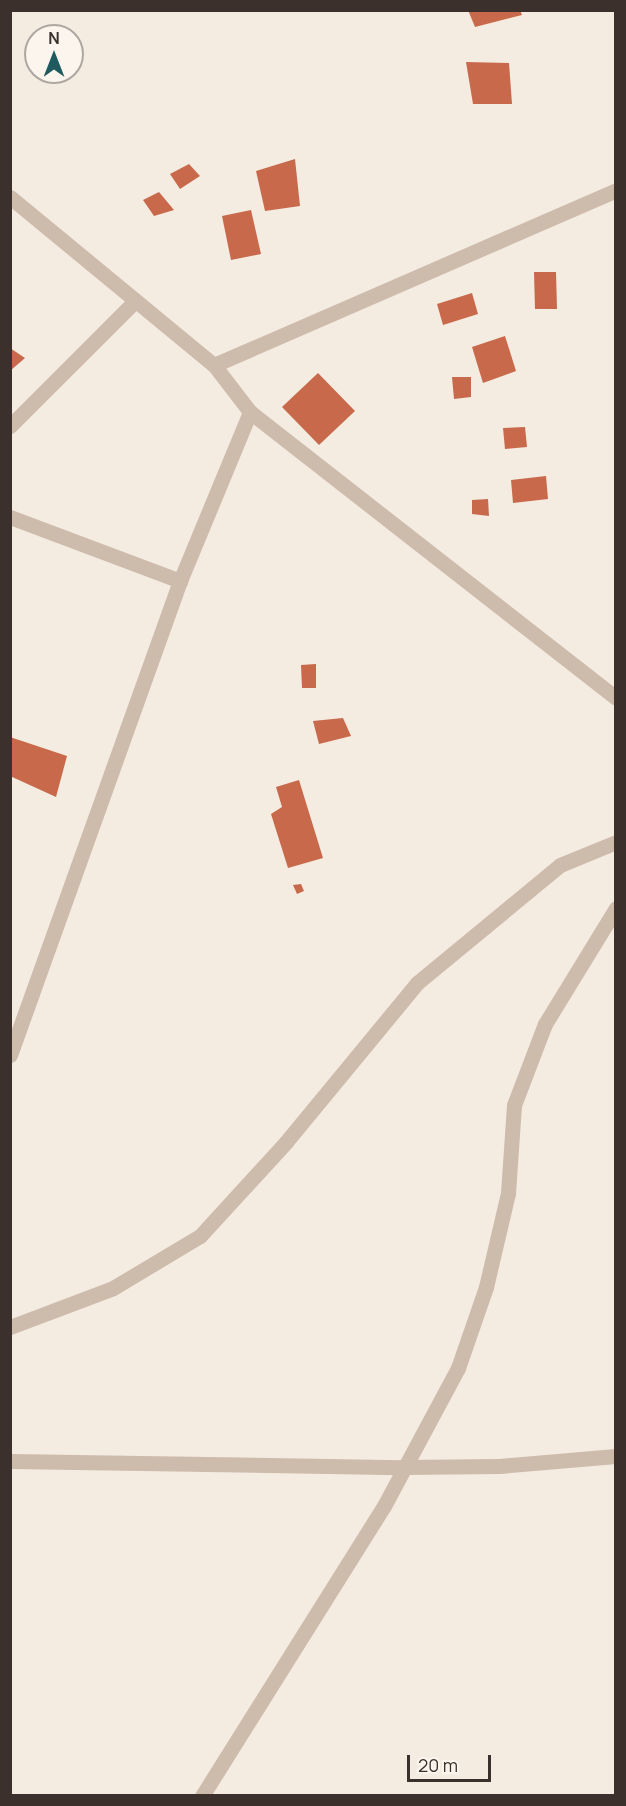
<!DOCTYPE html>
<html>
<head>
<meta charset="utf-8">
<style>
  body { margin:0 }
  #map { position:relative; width:626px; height:1806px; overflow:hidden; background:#f4ebe1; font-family:Manrope,sans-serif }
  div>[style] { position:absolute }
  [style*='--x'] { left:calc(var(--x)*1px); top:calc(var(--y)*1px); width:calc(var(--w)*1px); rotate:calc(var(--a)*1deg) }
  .building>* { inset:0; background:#c8694b }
  .minor>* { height:15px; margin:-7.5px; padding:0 7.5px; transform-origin:7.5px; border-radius:7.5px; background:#cdbbac }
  span { translate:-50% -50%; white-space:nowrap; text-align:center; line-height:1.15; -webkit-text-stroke:6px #fbf5ee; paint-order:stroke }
  .frame { position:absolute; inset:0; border:12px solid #3b302b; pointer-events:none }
  .north { position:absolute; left:24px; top:24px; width:60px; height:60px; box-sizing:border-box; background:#fbf5ee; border:2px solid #aea6a0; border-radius:50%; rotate:0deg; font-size:16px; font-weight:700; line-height:24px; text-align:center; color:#3b302b }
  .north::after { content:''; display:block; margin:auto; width:21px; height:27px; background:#1f5a5e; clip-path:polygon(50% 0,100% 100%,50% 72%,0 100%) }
  .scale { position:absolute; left:407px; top:1755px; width:84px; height:27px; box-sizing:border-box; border:3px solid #3b302b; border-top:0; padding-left:8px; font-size:18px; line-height:21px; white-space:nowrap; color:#3b302b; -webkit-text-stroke:4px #fbf5ee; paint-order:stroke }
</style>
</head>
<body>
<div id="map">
  <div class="building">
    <div style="clip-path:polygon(468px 10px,520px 10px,522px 15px,475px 27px)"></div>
    <div style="clip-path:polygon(466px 62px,509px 63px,512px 104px,473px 104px)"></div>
    <div style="clip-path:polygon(295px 159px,300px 206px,265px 211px,256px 171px)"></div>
    <div style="clip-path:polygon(189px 164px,200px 176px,180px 189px,170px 174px)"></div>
    <div style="clip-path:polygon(159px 192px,174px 210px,154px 216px,143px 200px)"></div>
    <div style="clip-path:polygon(251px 210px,261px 254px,231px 260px,222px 216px)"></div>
    <div style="clip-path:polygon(534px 272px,556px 272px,557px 309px,535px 309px)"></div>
    <div style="clip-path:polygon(472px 293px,478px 314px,443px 325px,437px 304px)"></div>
    <div style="clip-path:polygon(505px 336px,516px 371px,483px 383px,472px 347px)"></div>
    <div style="clip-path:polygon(10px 348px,25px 358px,10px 371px)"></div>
    <div style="clip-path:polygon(318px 373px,355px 411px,319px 445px,282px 407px)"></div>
    <div style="clip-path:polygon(452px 377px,471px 377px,471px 397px,454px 399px)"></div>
    <div style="clip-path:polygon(525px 427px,527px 447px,505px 449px,503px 428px)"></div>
    <div style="clip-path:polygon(546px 476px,548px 499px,513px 503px,511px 480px)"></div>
    <div style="clip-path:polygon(488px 499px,489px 516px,472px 514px,472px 500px)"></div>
    <div style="clip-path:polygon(316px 664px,316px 688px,302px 688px,301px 665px)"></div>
    <div style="clip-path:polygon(343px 718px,351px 736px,319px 744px,313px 721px)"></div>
    <div style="clip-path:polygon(10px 737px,67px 756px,56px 797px,10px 776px)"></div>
    <div style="clip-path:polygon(299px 780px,323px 858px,288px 868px,271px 814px,282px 807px,276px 787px)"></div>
    <div style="clip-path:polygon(301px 884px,304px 891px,297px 894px,293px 885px)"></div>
  </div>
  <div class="minor">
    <div style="--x:10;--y:197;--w:264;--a:39.5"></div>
    <div style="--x:214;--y:365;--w:59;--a:52.5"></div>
    <div style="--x:250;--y:412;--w:464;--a:38"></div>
    <div style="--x:214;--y:365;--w:438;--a:-23.5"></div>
    <div style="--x:10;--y:426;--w:177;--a:-45"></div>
    <div style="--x:10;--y:517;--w:182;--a:20.6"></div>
    <div style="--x:10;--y:1055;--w:504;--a:-70.27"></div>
    <div style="--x:180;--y:581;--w:183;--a:-67.5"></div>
    <div style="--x:10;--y:1327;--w:110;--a:-20.7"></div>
    <div style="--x:113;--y:1288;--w:101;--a:-30.9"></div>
    <div style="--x:200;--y:1236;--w:127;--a:-47.5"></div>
    <div style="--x:286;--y:1142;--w:206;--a:-50.5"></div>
    <div style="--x:417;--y:983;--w:185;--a:-39.5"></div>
    <div style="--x:560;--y:865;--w:61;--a:-22.3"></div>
    <div style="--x:10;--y:1461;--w:392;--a:0.9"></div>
    <div style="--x:402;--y:1467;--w:97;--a:-0.6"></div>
    <div style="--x:499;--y:1466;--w:117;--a:-4.9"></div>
    <div style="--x:202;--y:1796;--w:342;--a:-57.9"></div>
    <div style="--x:384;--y:1506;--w:157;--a:-61.8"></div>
    <div style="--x:458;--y:1368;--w:86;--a:-70.9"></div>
    <div style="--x:486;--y:1287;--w:97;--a:-76.8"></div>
    <div style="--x:508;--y:1193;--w:88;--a:-86.1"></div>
    <div style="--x:514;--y:1105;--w:87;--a:-69.1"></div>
    <div style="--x:545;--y:1024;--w:136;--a:-58.5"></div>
  </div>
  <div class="frame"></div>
  <div class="north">N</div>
  <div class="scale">20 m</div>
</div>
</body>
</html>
